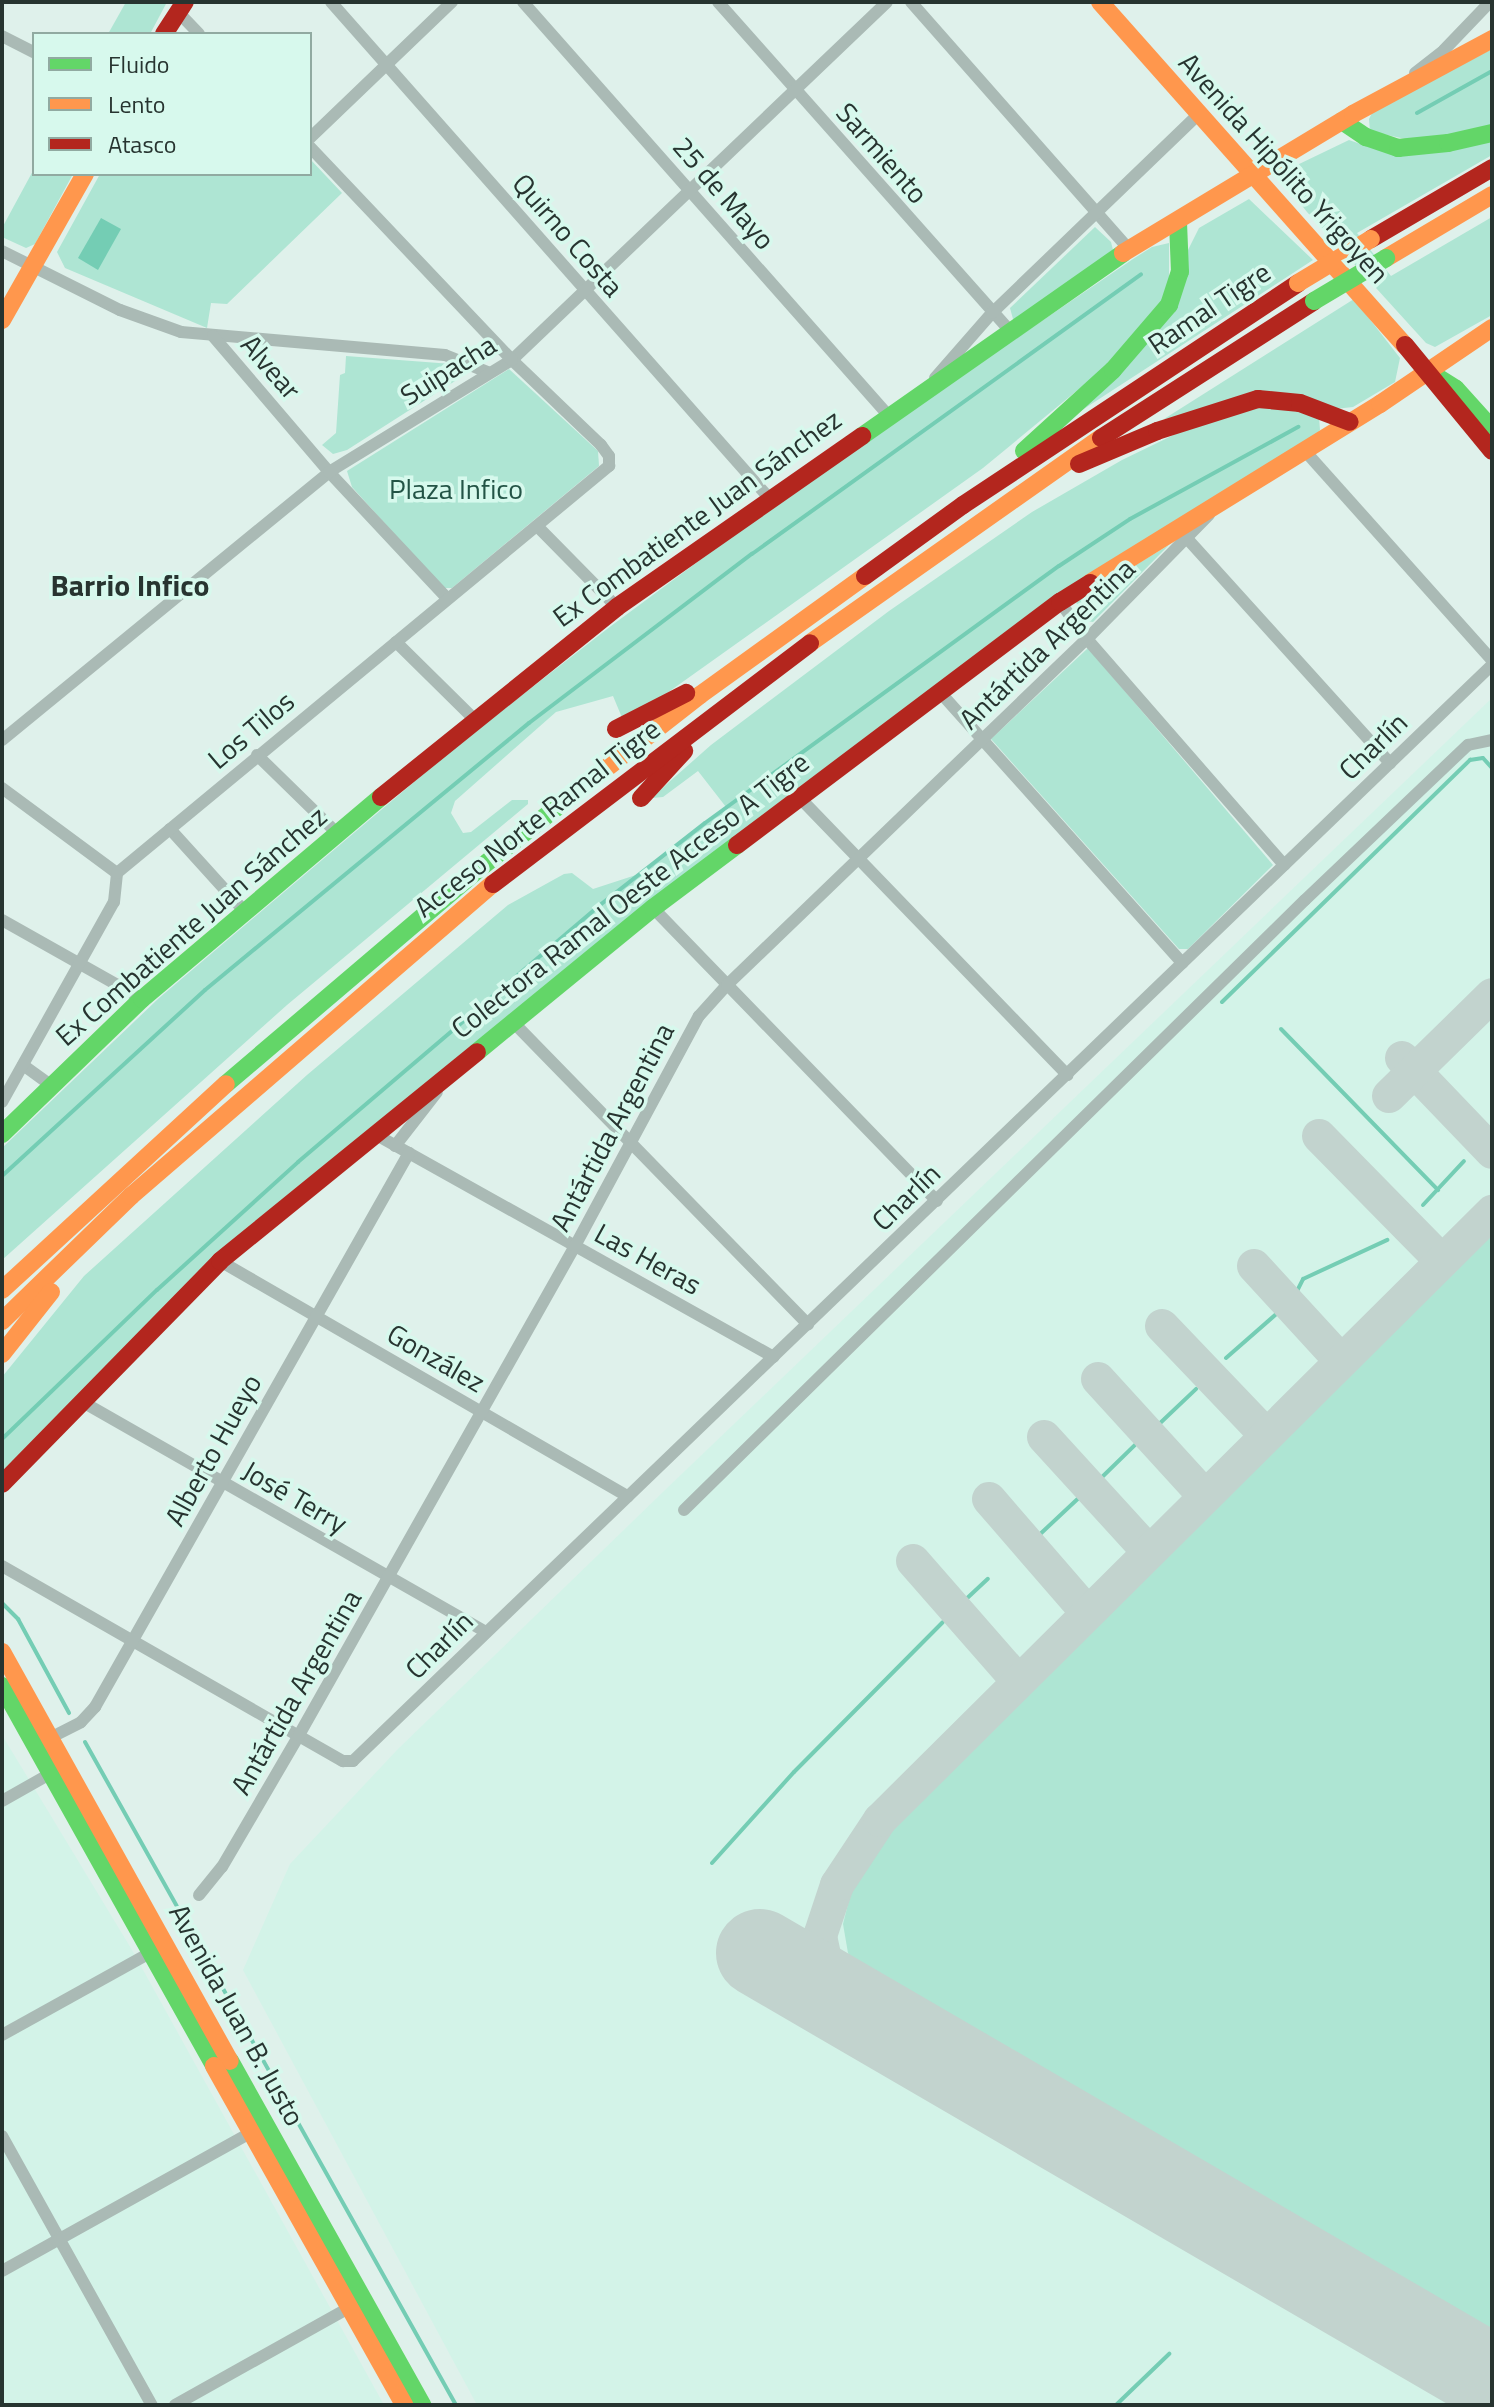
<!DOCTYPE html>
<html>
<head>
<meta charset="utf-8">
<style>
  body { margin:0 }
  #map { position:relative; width:1494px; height:2407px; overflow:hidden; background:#dff1eb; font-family:"Titillium Web",sans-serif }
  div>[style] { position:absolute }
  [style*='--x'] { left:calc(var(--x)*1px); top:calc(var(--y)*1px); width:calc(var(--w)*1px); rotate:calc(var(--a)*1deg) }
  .built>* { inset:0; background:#d3f3e8 }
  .green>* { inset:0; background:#aee5d3 }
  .water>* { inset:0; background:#74cdb4 }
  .stream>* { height:4px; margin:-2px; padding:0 2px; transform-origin:2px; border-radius:2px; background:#74cdb4 }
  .taxiway>* { height:34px; margin:-17px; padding:0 17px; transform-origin:17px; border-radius:17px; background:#c2d3ce }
  .runway>* { height:88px; margin:-44px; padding:0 44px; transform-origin:44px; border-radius:44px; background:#c2d3ce }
  .street>* { height:12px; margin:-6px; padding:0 6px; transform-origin:6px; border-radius:6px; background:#aabab5 }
  .fast>* { height:18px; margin:-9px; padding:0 9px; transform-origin:9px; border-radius:9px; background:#63d668 }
  .slow>* { height:18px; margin:-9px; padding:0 9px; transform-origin:9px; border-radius:9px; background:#ff974d }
  .jam>* { height:18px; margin:-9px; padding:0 9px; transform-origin:9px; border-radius:9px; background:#b3261e }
  .fast-bridge>* { height:18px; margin:-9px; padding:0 9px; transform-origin:9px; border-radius:9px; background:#63d668 }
  .slow-bridge>* { height:18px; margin:-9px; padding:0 9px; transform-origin:9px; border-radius:9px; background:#ff974d }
  span { translate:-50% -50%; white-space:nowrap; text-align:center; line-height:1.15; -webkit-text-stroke:7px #d7f9ed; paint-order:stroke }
  .street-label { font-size:28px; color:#273430 }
  .park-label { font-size:28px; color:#235446 }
  .neighbourhood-label { font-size:30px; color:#273430; font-weight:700 }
  .frame { position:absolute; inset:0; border:4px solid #273430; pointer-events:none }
  .legend { position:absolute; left:32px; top:32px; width:280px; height:144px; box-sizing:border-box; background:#d7f9ed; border:2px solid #91aaa1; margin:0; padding:10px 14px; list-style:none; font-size:24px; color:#273430 }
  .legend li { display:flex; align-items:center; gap:16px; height:40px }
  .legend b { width:40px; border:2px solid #91aaa1 }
</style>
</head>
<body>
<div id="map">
  <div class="built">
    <div style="clip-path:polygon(1492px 698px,1492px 2405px,477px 2405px,243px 1970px,290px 1864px,397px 1750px,664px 1491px)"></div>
    <div style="clip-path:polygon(2px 1735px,132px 1950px,384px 2405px,2px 2405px)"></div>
  </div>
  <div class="green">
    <div style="clip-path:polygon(126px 2px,167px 2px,150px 34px,108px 34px)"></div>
    <div style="clip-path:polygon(1492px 49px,1492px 128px,1427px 144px,1370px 131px,1369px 119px,1373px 111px)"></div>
    <div style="clip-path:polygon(1349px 140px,1369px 147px,1492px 142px,1492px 155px,1357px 233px,1391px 276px,1492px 217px,1492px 315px,1435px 347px,1426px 343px,1307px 212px,1289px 189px,1289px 177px,1295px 166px)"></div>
    <div style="clip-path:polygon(310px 159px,342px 193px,227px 304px,211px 303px,207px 328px,65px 268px,57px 252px,100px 174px,310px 174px)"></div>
    <div style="clip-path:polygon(34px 169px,34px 174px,73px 174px,35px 244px,26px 248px,2px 237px,2px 228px)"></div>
    <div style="clip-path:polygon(1249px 199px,1313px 260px,1076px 414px,1135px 356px,1199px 228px)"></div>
    <div style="clip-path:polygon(1095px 227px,1111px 242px,1113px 250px,1018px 321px,1013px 319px,1010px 308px)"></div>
    <div style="clip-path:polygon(1169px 243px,1169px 294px,1108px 365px,983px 468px,646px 708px,623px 720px,613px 696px,556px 712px,455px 801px,451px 813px,463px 833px,471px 832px,512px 800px,528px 800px,528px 804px,287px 1005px,2px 1260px,2px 1148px,159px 998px,459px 744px,611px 626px,815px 475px,1133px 259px,1152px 247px)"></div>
    <div style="clip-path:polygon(1354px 299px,1400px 358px,1395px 382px,1353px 407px,1335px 409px,1311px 399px,1164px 419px)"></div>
    <div style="clip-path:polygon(346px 356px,452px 364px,460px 373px,455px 381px,347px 450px,333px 454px,322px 445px,336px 433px,340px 375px,345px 373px)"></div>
    <div style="clip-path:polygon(509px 369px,598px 451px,599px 466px,452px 588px,443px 588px,352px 487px,347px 471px)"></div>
    <div style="clip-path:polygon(1291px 406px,1319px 418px,1320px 430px,1314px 438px,1181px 518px,320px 1170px,2px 1477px,2px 1377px,84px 1276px,307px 1075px,508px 905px,564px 874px,572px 873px,593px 889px,639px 874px,726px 807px,698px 771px,663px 797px,652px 798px,668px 783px,711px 745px,889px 611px,1032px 512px,1122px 460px,1190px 427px,1259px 407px)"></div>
    <div style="clip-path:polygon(1169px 545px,1093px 622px,1081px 620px,1076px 601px)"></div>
    <div style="clip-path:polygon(1088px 648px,1273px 865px,1188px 949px,1179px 949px,991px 739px)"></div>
    <div style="clip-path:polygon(1492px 1232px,1492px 2344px,863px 1979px,848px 1953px,843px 1924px,854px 1880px,909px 1806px)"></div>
  </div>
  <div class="water">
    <div style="clip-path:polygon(101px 218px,121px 229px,98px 270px,78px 258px)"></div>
  </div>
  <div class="stream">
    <div style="--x:1417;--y:113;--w:86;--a:-29.2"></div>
    <div style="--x:1222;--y:1002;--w:347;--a:-44.3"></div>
    <div style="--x:1470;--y:760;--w:13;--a:-9"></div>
    <div style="--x:1483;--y:758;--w:13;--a:48"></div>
    <div style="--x:1281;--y:1029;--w:225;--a:45.7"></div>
    <div style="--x:2;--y:1176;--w:275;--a:-42.5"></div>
    <div style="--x:205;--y:990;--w:420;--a:-39.5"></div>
    <div style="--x:529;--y:723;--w:280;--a:-37.2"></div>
    <div style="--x:752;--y:554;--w:479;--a:-35.7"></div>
    <div style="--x:1423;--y:1205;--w:60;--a:-47"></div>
    <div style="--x:1295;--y:1295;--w:18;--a:-63"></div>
    <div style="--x:1303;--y:1279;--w:93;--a:-24.9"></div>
    <div style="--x:1226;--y:1358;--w:74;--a:-41.2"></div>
    <div style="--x:1157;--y:1426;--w:54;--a:-43.5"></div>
    <div style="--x:2;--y:1439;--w:215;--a:-43.9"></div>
    <div style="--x:157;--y:1290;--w:190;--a:-42.2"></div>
    <div style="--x:298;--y:1162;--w:397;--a:-40.4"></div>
    <div style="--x:600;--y:905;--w:133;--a:-38"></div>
    <div style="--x:705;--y:823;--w:437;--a:-36"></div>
    <div style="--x:1059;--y:566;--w:85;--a:-33.5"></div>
    <div style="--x:1130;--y:519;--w:192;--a:-28.7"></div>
    <div style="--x:1098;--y:1481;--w:60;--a:-44.3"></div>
    <div style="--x:1037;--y:1537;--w:64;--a:-43.1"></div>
    <div style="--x:963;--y:1602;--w:34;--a:-43"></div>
    <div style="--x:2;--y:1603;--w:23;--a:45"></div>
    <div style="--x:18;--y:1619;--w:107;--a:61.5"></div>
    <div style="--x:85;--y:1742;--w:760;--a:60.77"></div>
    <div style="--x:712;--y:1863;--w:122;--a:-48"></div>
    <div style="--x:794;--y:1772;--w:211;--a:-45.2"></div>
    <div style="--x:1116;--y:2405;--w:74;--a:-43.9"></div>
  </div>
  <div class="taxiway">
    <div style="--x:1402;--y:1058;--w:130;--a:46.2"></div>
    <div style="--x:1389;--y:1096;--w:144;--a:-44.4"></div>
    <div style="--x:1319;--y:1136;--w:175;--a:45.5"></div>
    <div style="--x:1254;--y:1266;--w:129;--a:47.5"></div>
    <div style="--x:1162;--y:1326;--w:151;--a:46.3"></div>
    <div style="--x:1098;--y:1379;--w:159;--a:47.6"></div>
    <div style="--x:1044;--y:1437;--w:154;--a:47.6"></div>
    <div style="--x:989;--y:1499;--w:150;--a:49.1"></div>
    <div style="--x:913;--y:1561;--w:159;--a:48.8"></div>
    <div style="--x:850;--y:2005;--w:43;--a:-122.6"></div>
    <div style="--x:827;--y:1969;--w:34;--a:-102"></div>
    <div style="--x:820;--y:1936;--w:54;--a:-71.6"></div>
    <div style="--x:837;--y:1885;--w:78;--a:-56.5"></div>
    <div style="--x:880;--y:1820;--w:863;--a:-44.81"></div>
  </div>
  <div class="runway">
    <div style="--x:760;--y:1953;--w:847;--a:30.2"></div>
  </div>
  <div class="street">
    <div style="--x:331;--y:2;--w:663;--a:48.55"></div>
    <div style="--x:523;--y:2;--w:551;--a:48.53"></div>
    <div style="--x:718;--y:2;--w:443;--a:48.4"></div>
    <div style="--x:911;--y:2;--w:329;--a:48.6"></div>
    <div style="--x:178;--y:12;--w:30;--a:46"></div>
    <div style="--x:2;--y:36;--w:36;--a:27"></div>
    <div style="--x:1415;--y:73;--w:37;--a:-38"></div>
    <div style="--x:1444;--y:50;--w:66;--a:-46.2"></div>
    <div style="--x:310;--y:138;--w:197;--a:-43.8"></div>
    <div style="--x:2;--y:251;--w:132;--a:26.6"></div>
    <div style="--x:120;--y:310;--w:65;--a:19.8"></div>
    <div style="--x:181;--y:332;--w:265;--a:5"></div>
    <div style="--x:445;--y:355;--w:48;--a:21.8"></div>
    <div style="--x:213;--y:336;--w:179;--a:49.5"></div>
    <div style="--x:329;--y:472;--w:173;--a:46.9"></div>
    <div style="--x:935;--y:378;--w:86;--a:-48.8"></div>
    <div style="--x:992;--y:313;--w:286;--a:-43.9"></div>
    <div style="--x:1305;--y:451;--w:280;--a:48.2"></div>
    <div style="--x:537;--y:526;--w:114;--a:45.4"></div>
    <div style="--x:1183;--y:534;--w:309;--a:47.9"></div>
    <div style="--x:1060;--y:602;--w:46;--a:53.9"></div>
    <div style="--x:1087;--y:639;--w:300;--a:48.9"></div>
    <div style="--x:396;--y:642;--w:110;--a:44.6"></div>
    <div style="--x:939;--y:691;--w:365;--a:48.2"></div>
    <div style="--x:2;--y:740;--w:423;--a:-39.3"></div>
    <div style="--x:329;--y:472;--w:215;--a:-31.5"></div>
    <div style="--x:512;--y:360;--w:518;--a:-43.67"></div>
    <div style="--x:257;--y:755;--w:113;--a:44.3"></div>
    <div style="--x:2;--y:788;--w:143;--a:36.5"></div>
    <div style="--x:798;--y:796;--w:388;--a:46"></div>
    <div style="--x:170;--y:829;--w:112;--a:47.9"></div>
    <div style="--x:653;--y:908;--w:408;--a:45.9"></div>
    <div style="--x:2;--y:920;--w:161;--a:29.4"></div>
    <div style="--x:512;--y:1021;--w:424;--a:45.7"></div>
    <div style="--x:23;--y:1065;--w:36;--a:36"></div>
    <div style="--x:2;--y:1102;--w:229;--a:-60.8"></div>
    <div style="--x:114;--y:902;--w:29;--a:-84"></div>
    <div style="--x:117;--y:873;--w:639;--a:-39.6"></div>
    <div style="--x:609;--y:466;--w:10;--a:-90"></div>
    <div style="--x:609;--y:456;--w:14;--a:-126"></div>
    <div style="--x:601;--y:445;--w:123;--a:-136.3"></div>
    <div style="--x:512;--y:360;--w:294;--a:-133.5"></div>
    <div style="--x:373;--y:1133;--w:459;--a:29.2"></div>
    <div style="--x:395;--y:1146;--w:68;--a:-52.1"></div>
    <div style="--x:220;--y:1261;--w:471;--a:30"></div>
    <div style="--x:81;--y:1401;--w:466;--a:29.7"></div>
    <div style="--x:684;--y:1510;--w:870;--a:-44.49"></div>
    <div style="--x:1305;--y:900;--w:225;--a:-43.6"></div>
    <div style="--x:1468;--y:745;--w:25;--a:-12"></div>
    <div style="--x:2;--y:1566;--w:393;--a:29.8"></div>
    <div style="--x:343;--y:1761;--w:10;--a:0"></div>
    <div style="--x:353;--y:1761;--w:1581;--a:-43.9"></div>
    <div style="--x:46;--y:1740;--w:39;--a:-27"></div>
    <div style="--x:81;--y:1722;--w:21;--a:-47"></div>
    <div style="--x:95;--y:1707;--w:637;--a:-60.46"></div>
    <div style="--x:2;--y:1801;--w:61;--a:-29.5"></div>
    <div style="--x:199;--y:1895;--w:36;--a:-51"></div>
    <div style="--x:222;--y:1867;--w:153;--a:-59.7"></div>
    <div style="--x:299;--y:1735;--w:562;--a:-60.56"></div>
    <div style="--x:575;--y:1246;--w:261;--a:-61.7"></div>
    <div style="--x:699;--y:1016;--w:42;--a:-47.9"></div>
    <div style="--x:727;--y:985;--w:499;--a:-43.9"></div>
    <div style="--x:1087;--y:639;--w:174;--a:-45.5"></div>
    <div style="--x:2;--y:2035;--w:171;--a:-29"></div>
    <div style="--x:2;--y:2136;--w:308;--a:60.9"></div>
    <div style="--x:2;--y:2271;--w:286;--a:-29.1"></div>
    <div style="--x:175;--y:2405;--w:205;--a:-29.2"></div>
  </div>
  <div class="fast">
    <div style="--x:1342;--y:121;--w:29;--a:34"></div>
    <div style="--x:1366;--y:137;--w:34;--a:19"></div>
    <div style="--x:1398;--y:148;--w:50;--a:-5.7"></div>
    <div style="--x:1448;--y:143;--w:45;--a:-12.8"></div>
    <div style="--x:1437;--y:377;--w:22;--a:32"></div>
    <div style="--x:1456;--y:389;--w:54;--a:48"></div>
    <div style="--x:862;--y:436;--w:319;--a:-35"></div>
    <div style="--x:1024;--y:451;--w:120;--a:-42.3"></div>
    <div style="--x:1113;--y:370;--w:86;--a:-49.3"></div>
    <div style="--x:1169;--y:305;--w:35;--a:-72"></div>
    <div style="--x:1180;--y:272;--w:49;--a:-92.3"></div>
    <div style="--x:477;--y:1052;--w:227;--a:-39.3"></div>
    <div style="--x:653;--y:908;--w:105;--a:-36.9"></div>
    <div style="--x:226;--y:1084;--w:333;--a:-40.4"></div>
    <div style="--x:480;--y:868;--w:152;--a:-38.3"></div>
    <div style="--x:2;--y:1134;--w:194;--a:-44"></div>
    <div style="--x:142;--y:999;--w:313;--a:-40.2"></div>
    <div style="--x:2;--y:1686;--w:435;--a:60.8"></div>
    <div style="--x:230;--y:2061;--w:394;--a:60.8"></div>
  </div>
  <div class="slow">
    <div style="--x:1100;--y:2;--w:459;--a:48.4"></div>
    <div style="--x:1123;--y:253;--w:269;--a:-31.1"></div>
    <div style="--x:1353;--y:114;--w:158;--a:-28.3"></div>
    <div style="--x:1386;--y:258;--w:123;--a:-30.7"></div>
    <div style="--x:2;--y:320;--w:168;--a:-60.4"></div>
    <div style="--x:1090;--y:583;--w:341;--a:-31.7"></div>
    <div style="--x:1380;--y:404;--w:135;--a:-34.2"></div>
    <div style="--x:810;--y:643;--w:356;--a:-35.2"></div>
    <div style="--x:599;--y:774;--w:128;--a:-38"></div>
    <div style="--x:700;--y:695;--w:203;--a:-35.8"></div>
    <div style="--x:2;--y:1290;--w:304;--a:-42.6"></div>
    <div style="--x:2;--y:1321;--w:180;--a:-44.1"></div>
    <div style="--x:131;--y:1196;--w:478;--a:-40.8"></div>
    <div style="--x:2;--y:1354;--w:79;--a:-51.7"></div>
    <div style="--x:2;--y:1652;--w:468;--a:60.9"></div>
    <div style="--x:214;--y:2066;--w:389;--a:60.7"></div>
  </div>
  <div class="jam">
    <div style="--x:164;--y:34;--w:38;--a:-57"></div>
    <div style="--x:1371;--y:239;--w:140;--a:-30.4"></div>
    <div style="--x:1405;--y:345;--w:137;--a:50.6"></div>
    <div style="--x:1101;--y:438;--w:253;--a:-32.7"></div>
    <div style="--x:1079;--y:464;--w:85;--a:-22.9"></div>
    <div style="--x:1157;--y:431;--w:106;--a:-17.6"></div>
    <div style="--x:1258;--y:399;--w:42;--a:5.4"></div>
    <div style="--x:1300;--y:403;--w:53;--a:20.8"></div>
    <div style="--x:865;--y:576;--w:121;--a:-35.9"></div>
    <div style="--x:963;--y:505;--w:402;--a:-33.5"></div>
    <div style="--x:616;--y:729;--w:79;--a:-27.2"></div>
    <div style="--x:381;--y:797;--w:303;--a:-38.8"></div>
    <div style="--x:617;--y:607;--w:299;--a:-34.9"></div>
    <div style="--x:641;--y:798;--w:64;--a:-47.5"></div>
    <div style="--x:737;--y:845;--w:404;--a:-37"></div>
    <div style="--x:1060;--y:602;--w:36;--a:-32"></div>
    <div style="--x:493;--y:884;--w:398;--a:-37.2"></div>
    <div style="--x:2;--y:1484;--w:312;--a:-45.6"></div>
    <div style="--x:220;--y:1261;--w:331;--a:-39.1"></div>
  </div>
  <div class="fast-bridge">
    <div style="--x:1314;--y:301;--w:84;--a:-30.8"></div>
  </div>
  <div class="slow-bridge">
    <div style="--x:1298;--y:283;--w:85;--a:-31.1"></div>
  </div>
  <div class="street-label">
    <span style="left:882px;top:153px;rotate:49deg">Sarmiento</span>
    <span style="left:1284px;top:168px;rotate:48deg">Avenida Hipólito Yrigoyen</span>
    <span style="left:724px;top:193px;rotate:49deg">25 de Mayo</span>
    <span style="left:568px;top:235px;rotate:49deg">Quirno Costa</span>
    <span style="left:1209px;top:308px;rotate:-34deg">Ramal Tigre</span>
    <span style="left:271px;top:367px;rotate:49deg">Alvear</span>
    <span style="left:448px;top:370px;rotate:-32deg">Suipacha</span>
    <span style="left:697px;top:518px;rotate:-36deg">Ex Combatiente Juan Sánchez</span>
    <span style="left:1047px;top:644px;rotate:-44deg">Antártida Argentina</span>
    <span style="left:251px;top:730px;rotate:-40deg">Los Tilos</span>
    <span style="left:1373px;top:746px;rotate:-44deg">Charlín</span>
    <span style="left:537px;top:818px;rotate:-38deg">Acceso Norte Ramal Tigre</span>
    <span style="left:630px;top:895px;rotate:-38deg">Colectora Ramal Oeste Acceso A Tigre</span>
    <span style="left:191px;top:926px;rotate:-41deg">Ex Combatiente Juan Sánchez</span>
    <span style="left:612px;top:1127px;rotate:-62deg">Antártida Argentina</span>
    <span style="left:906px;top:1197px;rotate:-44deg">Charlín</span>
    <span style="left:648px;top:1259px;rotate:29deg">Las Heras</span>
    <span style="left:436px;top:1358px;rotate:30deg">González</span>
    <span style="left:213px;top:1450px;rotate:-61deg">Alberto Hueyo</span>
    <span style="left:295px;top:1497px;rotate:30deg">José Terry</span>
    <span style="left:439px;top:1645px;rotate:-45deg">Charlín</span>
    <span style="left:296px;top:1692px;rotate:-60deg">Antártida Argentina</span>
    <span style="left:237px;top:2015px;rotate:61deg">Avenida Juan B. Justo</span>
  </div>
  <div class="park-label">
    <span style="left:456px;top:489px">Plaza Infico</span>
  </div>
  <div class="neighbourhood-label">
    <span style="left:130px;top:585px">Barrio Infico</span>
  </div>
  <div class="frame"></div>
  <ul class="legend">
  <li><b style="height:10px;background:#63d668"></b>Fluido</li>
  <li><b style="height:10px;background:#ff974d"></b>Lento</li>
  <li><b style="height:10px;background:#b3261e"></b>Atasco</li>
  </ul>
</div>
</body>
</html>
